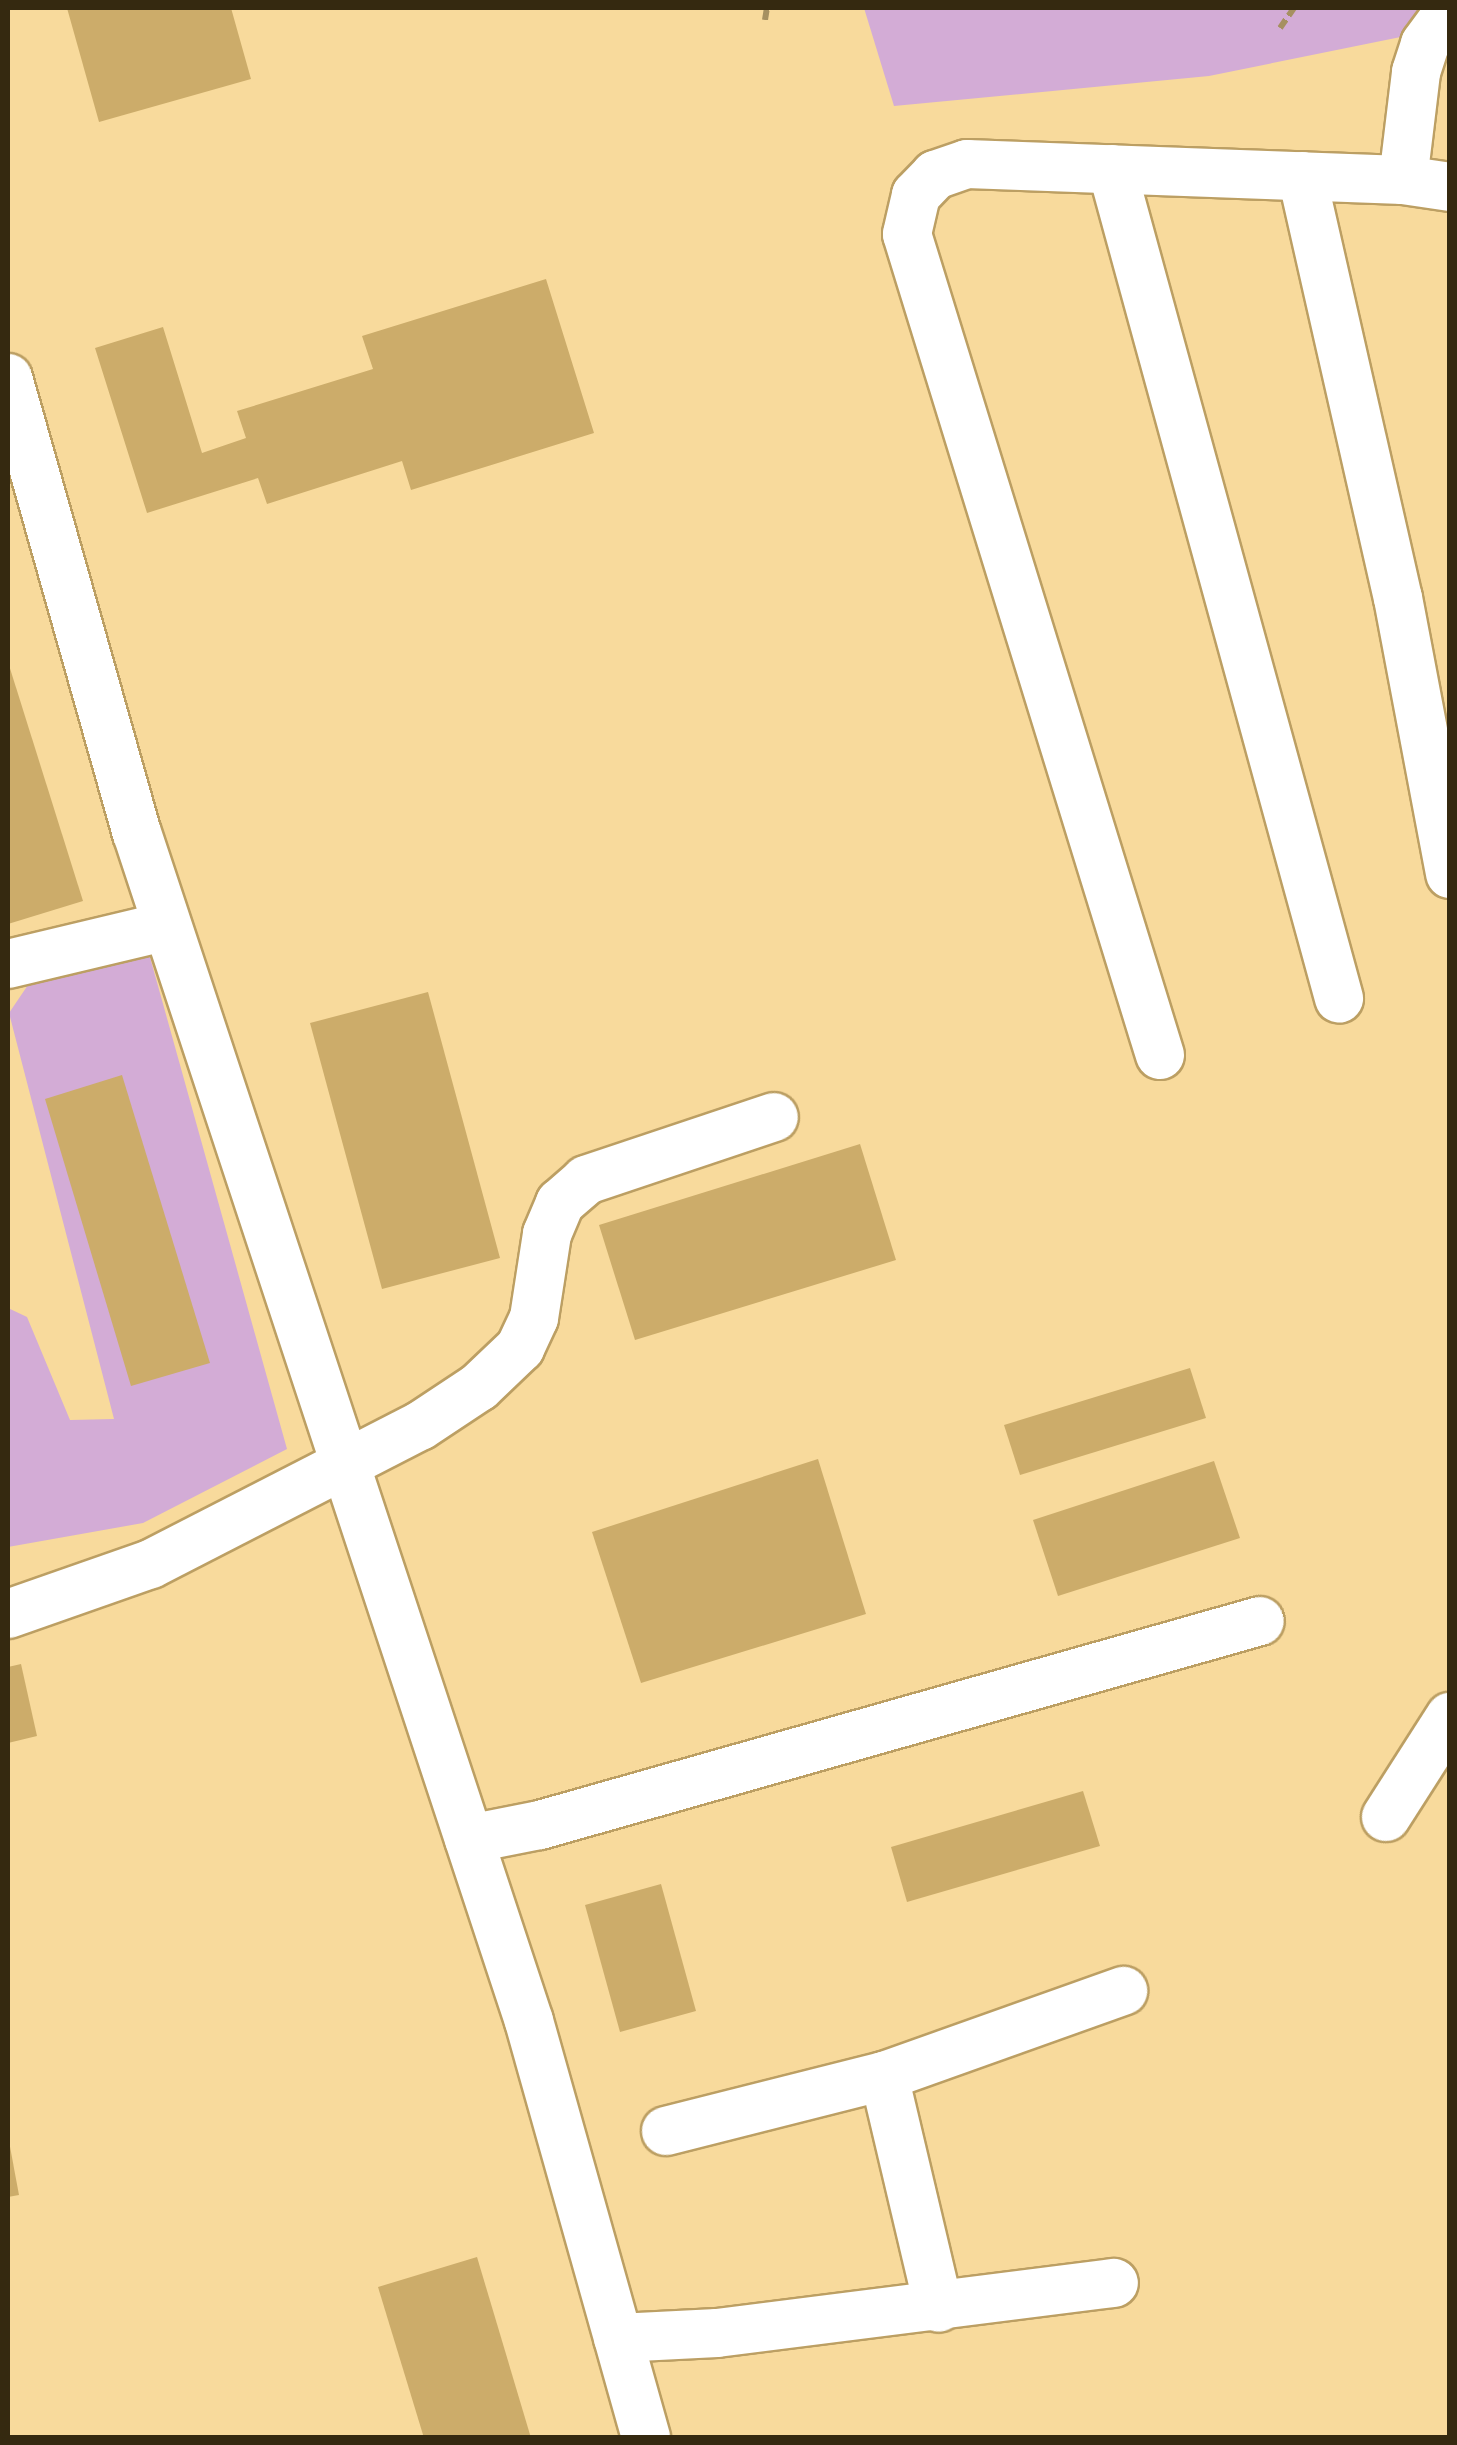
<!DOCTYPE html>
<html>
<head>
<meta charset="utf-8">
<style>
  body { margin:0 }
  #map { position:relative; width:1457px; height:2445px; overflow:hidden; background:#f8da9c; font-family:Mulish,sans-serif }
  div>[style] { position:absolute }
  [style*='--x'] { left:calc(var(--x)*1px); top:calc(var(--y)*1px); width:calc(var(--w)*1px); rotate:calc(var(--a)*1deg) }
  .green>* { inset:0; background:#d3acd6 }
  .building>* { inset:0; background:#ccac6a }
  .path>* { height:6px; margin-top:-3px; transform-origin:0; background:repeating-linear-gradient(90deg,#a69061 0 10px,transparent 0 15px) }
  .roads { filter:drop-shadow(2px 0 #bc9f63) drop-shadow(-2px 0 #bc9f63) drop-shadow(0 2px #bc9f63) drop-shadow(0 -2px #bc9f63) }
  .minor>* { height:48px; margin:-24px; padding:0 24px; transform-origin:24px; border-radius:24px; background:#fff }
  span { translate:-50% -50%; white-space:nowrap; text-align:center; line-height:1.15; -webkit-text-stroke:9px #fbe9c4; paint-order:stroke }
  .frame { position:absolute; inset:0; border:10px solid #352910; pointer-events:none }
</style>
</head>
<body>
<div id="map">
  <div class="green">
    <div style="clip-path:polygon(864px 8px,1449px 8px,1450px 27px,1209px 76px,894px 106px)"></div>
    <div style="clip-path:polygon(148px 950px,287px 1449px,143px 1523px,8px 1547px,8px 1308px,27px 1317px,70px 1420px,114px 1419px,9px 1013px,30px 982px)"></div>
  </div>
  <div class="building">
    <div style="clip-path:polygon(67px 8px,231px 8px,251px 79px,99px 122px)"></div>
    <div style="clip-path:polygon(546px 279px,594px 433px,411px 490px,402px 461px,267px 504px,258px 478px,147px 513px,95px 348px,163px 327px,202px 453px,246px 438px,237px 411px,373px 369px,362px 336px)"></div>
    <div style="clip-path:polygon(8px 662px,83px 901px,8px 924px)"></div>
    <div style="clip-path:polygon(428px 992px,500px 1258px,382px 1289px,310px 1023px)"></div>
    <div style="clip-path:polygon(122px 1075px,210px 1363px,131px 1386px,45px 1099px)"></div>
    <div style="clip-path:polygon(860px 1144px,896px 1260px,635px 1340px,599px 1225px)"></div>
    <div style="clip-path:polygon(1190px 1368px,1206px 1418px,1020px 1475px,1004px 1425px)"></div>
    <div style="clip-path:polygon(818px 1459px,866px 1614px,641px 1683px,592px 1532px)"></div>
    <div style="clip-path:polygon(1214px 1461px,1240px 1538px,1058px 1596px,1033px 1520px)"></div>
    <div style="clip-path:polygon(21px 1664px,37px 1736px,8px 1743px,8px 1667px)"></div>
    <div style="clip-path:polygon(1083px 1791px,1100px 1846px,907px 1902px,891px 1847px)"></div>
    <div style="clip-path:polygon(661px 1884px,696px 2011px,620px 2032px,585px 1905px)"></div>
    <div style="clip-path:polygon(8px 2136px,19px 2195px,8px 2197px)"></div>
    <div style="clip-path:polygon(477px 2257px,531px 2438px,424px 2438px,378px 2287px)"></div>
  </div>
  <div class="path">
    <div style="--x:765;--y:20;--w:12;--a:-81"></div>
    <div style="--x:1280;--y:28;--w:24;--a:-55"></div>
  </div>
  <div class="roads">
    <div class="minor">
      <div style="--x:1112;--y:169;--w:860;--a:74.69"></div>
      <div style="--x:1302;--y:176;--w:433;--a:77.2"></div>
      <div style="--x:1398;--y:598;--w:281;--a:79.3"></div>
      <div style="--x:1403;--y:180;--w:109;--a:-83.1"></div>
      <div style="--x:1416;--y:72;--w:29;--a:-72"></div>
      <div style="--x:1425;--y:44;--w:42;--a:-53.7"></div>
      <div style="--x:8;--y:378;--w:473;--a:74.2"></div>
      <div style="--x:137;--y:833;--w:1251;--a:71.74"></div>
      <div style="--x:529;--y:2021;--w:433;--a:74.3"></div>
      <div style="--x:8;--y:964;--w:163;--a:-13.4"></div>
      <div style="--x:1160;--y:1055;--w:859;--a:-107.13"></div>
      <div style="--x:907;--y:234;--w:40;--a:-77"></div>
      <div style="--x:916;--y:195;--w:28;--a:-46"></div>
      <div style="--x:935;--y:175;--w:34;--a:-19"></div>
      <div style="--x:967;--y:164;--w:436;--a:2.1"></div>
      <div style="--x:1403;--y:180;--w:48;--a:8.5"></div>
      <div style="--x:8;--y:1614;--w:151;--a:-19.3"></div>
      <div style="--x:151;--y:1564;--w:302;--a:-27.2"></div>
      <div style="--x:420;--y:1426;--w:71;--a:-33.5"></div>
      <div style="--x:479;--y:1387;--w:57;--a:-43.6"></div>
      <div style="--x:520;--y:1348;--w:33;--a:-65"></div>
      <div style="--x:534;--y:1318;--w:85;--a:-81.2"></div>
      <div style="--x:547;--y:1234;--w:34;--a:-67"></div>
      <div style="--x:560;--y:1203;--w:35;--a:-41"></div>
      <div style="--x:586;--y:1180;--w:198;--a:-18.5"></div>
      <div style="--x:1386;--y:1817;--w:119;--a:-57.4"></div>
      <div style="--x:469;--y:1839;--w:72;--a:-11.2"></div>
      <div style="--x:540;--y:1825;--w:748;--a:-15.82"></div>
      <div style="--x:884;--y:2076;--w:238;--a:76.7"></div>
      <div style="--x:666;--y:2131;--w:225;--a:-14.2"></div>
      <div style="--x:884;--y:2076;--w:254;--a:-19.6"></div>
      <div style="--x:618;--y:2338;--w:99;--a:-2.9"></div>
      <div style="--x:717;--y:2333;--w:400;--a:-7.2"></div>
    </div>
  </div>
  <div class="frame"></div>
</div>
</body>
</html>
